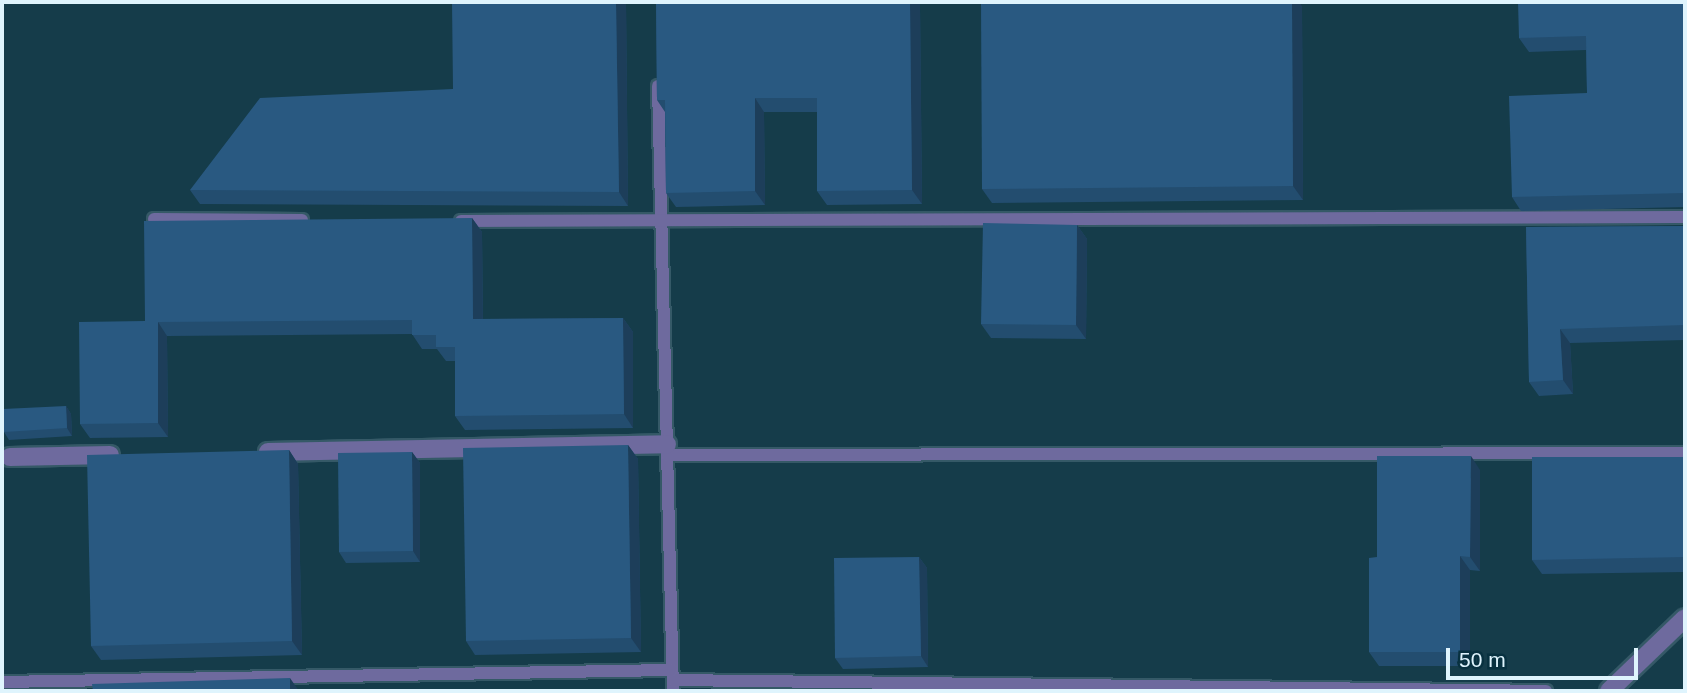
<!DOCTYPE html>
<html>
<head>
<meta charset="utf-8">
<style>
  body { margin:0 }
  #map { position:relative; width:1687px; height:693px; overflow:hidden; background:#153c4a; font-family:Arial,sans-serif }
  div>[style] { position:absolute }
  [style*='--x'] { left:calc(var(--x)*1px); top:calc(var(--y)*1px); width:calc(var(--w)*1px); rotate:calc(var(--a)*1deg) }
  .roads { filter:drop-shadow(2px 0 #355967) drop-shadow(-2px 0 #355967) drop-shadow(0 2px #355967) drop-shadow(0 -2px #355967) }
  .lane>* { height:12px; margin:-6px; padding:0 6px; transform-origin:6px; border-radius:6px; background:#6e6a9e }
  .street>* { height:18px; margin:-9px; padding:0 9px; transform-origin:9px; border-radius:9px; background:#6e6a9e }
  .wall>* { inset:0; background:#234d6f }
  .shaded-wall>* { inset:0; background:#1d3e5a }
  .building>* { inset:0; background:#295981 }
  span { translate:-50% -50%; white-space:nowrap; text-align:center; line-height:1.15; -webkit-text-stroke:6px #083140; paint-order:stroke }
  .frame { position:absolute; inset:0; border:4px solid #dff4fd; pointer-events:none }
  .scale { position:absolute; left:1446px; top:648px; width:192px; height:32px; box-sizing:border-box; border:4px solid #dff4fd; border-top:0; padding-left:9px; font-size:21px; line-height:24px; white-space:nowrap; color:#dff4fd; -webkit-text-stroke:5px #083140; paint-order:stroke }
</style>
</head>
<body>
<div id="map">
  <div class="roads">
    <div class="lane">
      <div style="--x:658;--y:86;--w:605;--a:88.58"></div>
      <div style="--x:154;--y:219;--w:148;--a:0.4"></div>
      <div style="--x:461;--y:221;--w:1224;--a:-0.19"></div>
      <div style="--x:667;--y:455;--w:1018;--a:-0.11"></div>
      <div style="--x:673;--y:680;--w:873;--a:0.72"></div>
      <div style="--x:2;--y:682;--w:670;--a:-1.03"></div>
    </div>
    <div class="street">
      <div style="--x:268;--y:452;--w:399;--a:-1.1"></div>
      <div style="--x:10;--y:457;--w:100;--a:-1.1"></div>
      <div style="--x:1609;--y:691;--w:105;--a:-43.8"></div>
    </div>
  </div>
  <div class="wall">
    <div style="clip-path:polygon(626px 2px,628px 206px,200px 204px,190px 190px,453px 89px)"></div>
    <div style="clip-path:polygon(656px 2px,917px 2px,920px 5px,922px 204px,827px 205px,817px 191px,817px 112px,764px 112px,765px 205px,676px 207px,666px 193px,665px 112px,657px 100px)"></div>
    <div style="clip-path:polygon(1685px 2px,1685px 207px,1521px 211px,1512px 197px,1587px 93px,1586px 50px,1529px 52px,1519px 38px)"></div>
    <div style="clip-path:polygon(1302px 6px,1303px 200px,992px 203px,982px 189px)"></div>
    <div style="clip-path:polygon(472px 218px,482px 232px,483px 319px,623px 318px,633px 332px,633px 428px,465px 430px,455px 416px,455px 361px,446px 361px,437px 349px,422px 349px,412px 334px,167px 336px,168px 437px,90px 438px,80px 424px,145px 321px)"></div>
    <div style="clip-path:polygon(1077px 225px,1087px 239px,1086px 339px,991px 338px,981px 324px)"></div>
    <div style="clip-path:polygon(1685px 226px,1685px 340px,1570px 343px,1573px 394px,1539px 396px,1529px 382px,1526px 227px)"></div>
    <div style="clip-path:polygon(66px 406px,71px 414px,72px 436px,9px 440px,4px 432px)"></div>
    <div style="clip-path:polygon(628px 445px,638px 459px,641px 652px,475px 655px,466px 641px)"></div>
    <div style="clip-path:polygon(289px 450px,298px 464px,302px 655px,101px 660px,91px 646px)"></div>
    <div style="clip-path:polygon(412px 452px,420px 463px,420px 562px,346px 563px,339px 552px)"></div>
    <div style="clip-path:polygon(1685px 457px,1685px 572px,1542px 574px,1532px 560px)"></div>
    <div style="clip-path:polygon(1480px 470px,1480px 571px,1470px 570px,1470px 666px,1379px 666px,1369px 652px,1377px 557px)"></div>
    <div style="clip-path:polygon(919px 557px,927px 568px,928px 667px,843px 669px,835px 658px)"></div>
  </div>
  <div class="shaded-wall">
    <div style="clip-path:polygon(616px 2px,626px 2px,628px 206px,619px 192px)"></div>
    <div style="clip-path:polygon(910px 2px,917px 2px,920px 5px,922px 204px,912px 190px)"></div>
    <div style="clip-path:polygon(1292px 2px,1299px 2px,1302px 6px,1303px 200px,1293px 186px)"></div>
    <div style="clip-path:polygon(755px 98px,764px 112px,765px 205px,755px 191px)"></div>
    <div style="clip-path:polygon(472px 218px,482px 232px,483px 333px,473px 319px)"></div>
    <div style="clip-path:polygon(1077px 225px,1087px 239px,1086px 339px,1076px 325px)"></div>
    <div style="clip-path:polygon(623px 318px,633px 332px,633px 428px,624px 414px)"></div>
    <div style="clip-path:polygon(158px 322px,167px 336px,168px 437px,158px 423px)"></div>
    <div style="clip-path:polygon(1560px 329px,1570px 343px,1573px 394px,1563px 380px)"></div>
    <div style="clip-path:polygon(66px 406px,71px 414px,72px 436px,67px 428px)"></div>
    <div style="clip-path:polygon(628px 445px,638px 459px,641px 652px,631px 638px)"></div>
    <div style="clip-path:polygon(289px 450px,298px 464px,302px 655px,292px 641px)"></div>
    <div style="clip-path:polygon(412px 452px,420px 463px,420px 562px,413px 551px)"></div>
    <div style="clip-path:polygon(1471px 456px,1480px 470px,1480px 571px,1470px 557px)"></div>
    <div style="clip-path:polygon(1460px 556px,1470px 570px,1470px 666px,1460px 652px)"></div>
    <div style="clip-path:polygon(919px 557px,927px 568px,928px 667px,921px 656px)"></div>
    <div style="clip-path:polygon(290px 678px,299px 691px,290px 691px)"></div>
  </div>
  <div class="building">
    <div style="clip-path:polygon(452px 2px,616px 2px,619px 192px,190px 190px,260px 98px,453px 89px)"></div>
    <div style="clip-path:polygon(656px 2px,910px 2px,912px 190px,817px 191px,817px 98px,755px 98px,755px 191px,666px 193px,665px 100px,657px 100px)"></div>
    <div style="clip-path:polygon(981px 2px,1292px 2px,1293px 186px,982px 189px)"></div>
    <div style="clip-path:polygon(1518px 2px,1685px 2px,1685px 193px,1512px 197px,1509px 96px,1587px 93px,1586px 36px,1519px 38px)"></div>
    <div style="clip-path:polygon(472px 218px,473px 319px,623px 318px,624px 414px,455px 416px,455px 347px,436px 347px,436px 335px,412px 335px,412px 320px,158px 322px,158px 423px,80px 424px,79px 322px,145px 321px,144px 221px)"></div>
    <div style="clip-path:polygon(983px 223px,1077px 225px,1076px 325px,981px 324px)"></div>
    <div style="clip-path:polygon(1685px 226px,1685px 325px,1560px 329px,1563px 380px,1529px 382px,1526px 227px)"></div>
    <div style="clip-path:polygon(66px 406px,67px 428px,4px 432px,3px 409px)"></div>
    <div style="clip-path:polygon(628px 445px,631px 638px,466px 641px,463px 448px)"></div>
    <div style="clip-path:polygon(289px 450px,292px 641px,91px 646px,87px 455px)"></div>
    <div style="clip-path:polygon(412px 452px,413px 551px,339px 552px,338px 453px)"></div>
    <div style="clip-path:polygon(1377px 456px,1471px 456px,1470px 557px,1460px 556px,1460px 652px,1369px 652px,1369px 558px,1377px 557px)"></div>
    <div style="clip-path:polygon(1532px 457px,1685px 457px,1685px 557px,1532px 560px)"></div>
    <div style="clip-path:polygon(919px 557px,921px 656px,835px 658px,834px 558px)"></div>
    <div style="clip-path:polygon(290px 678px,290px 691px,93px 691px,92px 684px)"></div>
    <div style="clip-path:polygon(999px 689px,999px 691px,830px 691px)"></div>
    <div style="clip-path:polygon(1220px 690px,1305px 690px,1305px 691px,1220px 691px)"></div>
  </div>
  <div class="frame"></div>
  <div class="scale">50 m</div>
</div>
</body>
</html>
